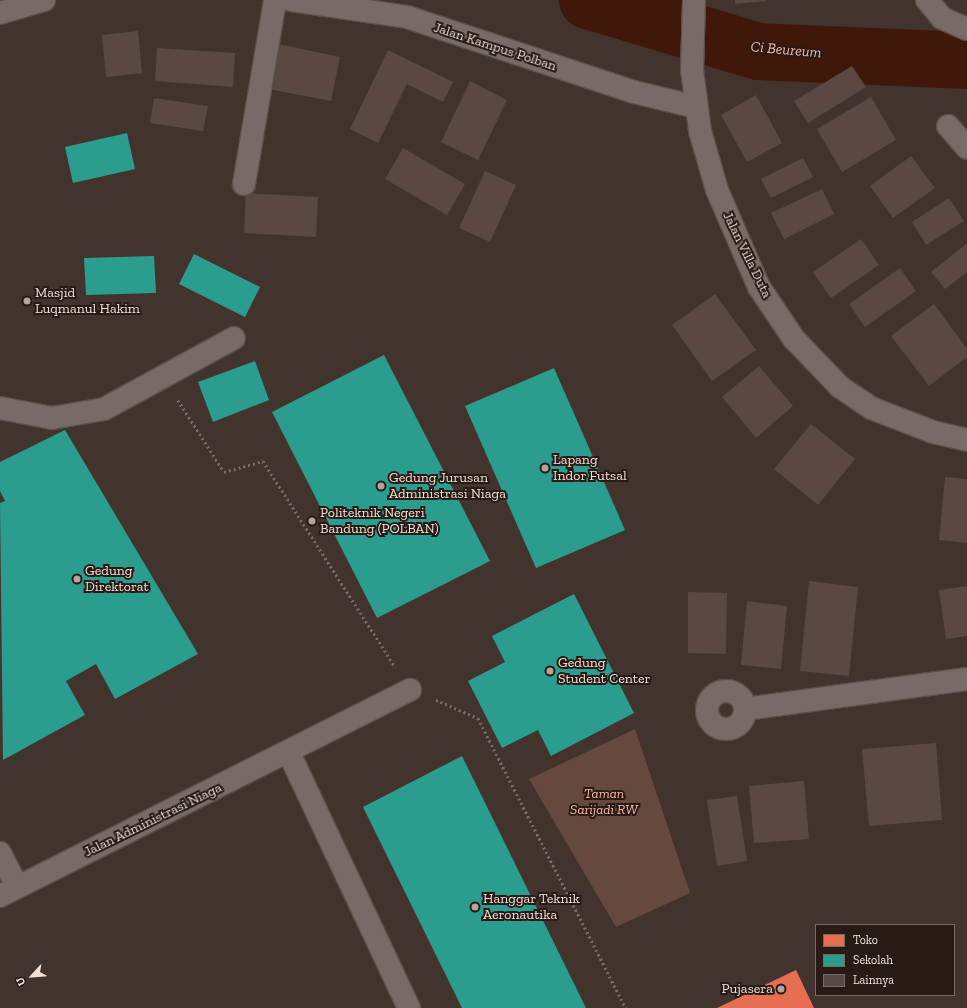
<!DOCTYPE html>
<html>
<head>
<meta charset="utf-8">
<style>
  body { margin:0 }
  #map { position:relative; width:967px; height:1008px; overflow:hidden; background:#43332d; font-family:"Zilla Slab",serif }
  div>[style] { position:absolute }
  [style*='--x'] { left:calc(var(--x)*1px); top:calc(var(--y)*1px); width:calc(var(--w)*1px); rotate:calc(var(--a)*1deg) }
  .green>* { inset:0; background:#65493f }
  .shops>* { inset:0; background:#e76f51 }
  .schools>* { inset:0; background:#2a9d8f }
  .river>* { height:57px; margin:-28.5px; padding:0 28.5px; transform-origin:28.5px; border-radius:28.5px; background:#401809 }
  .building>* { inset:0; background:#5a4943 }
  .path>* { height:2.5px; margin-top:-1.25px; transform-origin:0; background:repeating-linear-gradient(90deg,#796d68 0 2px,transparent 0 5px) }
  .roads { filter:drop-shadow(1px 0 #5c4f49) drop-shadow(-1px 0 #5c4f49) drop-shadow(0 1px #5c4f49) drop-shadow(0 -1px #5c4f49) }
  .minor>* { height:22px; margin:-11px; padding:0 11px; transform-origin:11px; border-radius:11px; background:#786b67 }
  .minor>.ring { margin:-11px; padding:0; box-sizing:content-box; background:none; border:22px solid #786b67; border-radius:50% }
  .dots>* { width:11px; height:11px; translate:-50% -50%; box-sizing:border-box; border:2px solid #281b16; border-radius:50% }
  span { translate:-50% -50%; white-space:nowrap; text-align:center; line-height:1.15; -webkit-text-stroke:4px #281b16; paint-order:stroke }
  .street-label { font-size:14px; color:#f3e0d9 }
  .poi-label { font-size:14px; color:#f3e0d9 }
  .left { translate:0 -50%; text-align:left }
  .right { translate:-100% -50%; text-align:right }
  .park-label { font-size:14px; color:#f7b7a0; font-style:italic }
  .water-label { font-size:15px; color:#fabaa3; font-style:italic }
  .legend { position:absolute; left:815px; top:924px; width:140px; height:72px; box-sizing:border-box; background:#281b16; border:1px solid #796a64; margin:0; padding:5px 7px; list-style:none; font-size:12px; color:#f3e0d9 }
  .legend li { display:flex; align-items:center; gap:8px; height:20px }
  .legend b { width:20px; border:1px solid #796a64 }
  .north { position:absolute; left:12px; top:956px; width:40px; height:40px; -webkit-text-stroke:3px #281b16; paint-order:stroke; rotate:244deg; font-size:11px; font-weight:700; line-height:16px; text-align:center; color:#f3e0d9 }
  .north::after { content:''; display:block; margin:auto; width:14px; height:18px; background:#f3e0d9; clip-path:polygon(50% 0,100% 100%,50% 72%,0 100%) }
</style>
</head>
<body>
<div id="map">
  <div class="green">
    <div style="clip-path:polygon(635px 729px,690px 893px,616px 927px,529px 779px)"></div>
  </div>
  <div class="shops">
    <div style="clip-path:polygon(796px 970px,814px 1008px,717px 1008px)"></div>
  </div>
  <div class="schools">
    <div style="clip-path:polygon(127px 133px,135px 169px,73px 183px,65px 147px)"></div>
    <div style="clip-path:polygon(194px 254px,260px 287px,245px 317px,179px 284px)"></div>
    <div style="clip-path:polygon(154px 256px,156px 293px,86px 295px,84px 258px)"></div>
    <div style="clip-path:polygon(384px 355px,490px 561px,377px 618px,272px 412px)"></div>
    <div style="clip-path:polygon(255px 361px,269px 400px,213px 422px,198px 382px)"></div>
    <div style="clip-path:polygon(554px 368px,625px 530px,536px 568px,465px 406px)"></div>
    <div style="clip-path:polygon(65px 430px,198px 654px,115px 699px,96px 664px,66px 681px,85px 715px,3px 760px,0 503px,5px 501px,0 491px,0 462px)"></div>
    <div style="clip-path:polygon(574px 594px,634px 713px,551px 756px,538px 730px,502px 748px,468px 681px,505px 662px,492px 636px)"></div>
    <div style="clip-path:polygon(462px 756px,586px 1008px,462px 1008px,363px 807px)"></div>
  </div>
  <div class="river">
    <div style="--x:587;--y:0;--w:178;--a:16.6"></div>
    <div style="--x:758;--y:51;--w:209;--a:2.5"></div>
  </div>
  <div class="building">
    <div style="clip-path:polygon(735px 0,766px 0,766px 1px,735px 4px)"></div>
    <div style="clip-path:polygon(138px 31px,142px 73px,106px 77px,102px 35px)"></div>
    <div style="clip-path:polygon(278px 44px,340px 57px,331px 101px,269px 89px)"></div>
    <div style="clip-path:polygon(157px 48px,235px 53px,233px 87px,155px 81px)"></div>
    <div style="clip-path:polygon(388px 50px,453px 82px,443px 102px,407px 84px,378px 143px,350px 129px)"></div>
    <div style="clip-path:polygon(852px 66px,866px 87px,808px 123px,794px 101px)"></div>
    <div style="clip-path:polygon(470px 81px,507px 100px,478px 160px,441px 142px)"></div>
    <div style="clip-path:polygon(756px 95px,782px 143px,747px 162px,721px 115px)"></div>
    <div style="clip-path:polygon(871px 97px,896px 140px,842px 172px,817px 129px)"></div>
    <div style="clip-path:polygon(154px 98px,208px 106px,203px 131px,150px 123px)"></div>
    <div style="clip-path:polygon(403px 148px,465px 184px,447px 215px,385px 179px)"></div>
    <div style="clip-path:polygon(911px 156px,935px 188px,893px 218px,870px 186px)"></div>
    <div style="clip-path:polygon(803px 158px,813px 177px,771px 198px,761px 179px)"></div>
    <div style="clip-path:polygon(485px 171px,516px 185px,490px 242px,459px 228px)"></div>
    <div style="clip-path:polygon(822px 189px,834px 214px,784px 239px,771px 213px)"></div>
    <div style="clip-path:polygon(246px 193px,318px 197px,316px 237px,244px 233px)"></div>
    <div style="clip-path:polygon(949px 198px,964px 221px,926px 245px,912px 222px)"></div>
    <div style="clip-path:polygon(861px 239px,879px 265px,831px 298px,813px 272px)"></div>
    <div style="clip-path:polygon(967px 243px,967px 272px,945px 289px,931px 272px)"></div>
    <div style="clip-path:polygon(900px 268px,916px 291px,865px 327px,849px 304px)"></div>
    <div style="clip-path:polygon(715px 294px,756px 350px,712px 381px,672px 325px)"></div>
    <div style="clip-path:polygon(934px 304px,967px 349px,967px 357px,929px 386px,891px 336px)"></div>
    <div style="clip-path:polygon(759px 366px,793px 406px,756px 438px,722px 397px)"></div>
    <div style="clip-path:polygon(811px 424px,855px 459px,818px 505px,774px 469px)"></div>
    <div style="clip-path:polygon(945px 477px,967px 479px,967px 543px,939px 540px)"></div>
    <div style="clip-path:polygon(809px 581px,858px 587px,849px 676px,800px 671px)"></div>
    <div style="clip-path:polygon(967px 586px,967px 636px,946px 639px,939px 590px)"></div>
    <div style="clip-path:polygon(688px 592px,727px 593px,726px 654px,688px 653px)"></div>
    <div style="clip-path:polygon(747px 601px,787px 606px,781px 669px,741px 665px)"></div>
    <div style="clip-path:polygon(936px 743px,942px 820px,869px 826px,862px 749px)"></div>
    <div style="clip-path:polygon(804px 781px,809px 839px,754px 843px,749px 786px)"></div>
    <div style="clip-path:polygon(737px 796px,747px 861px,717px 866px,707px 800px)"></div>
  </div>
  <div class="path">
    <div style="--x:178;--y:400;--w:85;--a:57.4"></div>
    <div style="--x:224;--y:472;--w:41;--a:-15.8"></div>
    <div style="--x:263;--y:461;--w:245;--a:57.3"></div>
    <div style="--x:436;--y:700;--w:46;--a:23.2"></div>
    <div style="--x:478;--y:718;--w:326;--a:63"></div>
  </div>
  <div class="roads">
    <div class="minor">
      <div style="--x:291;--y:0;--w:117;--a:8.3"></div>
      <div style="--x:407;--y:17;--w:239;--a:18.3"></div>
      <div style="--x:634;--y:92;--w:64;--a:13.6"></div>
      <div style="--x:694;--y:0;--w:70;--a:91.6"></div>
      <div style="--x:692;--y:70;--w:62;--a:82.5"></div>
      <div style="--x:700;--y:131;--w:61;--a:73.9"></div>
      <div style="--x:717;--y:190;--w:106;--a:66.6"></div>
      <div style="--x:759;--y:287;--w:63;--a:56.1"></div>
      <div style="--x:794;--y:339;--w:66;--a:46.2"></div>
      <div style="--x:840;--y:387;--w:37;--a:34"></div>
      <div style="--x:871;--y:408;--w:66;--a:21.2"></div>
      <div style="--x:933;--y:432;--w:35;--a:13"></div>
      <div style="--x:927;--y:0;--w:23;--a:50"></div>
      <div style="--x:942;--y:18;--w:27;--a:24"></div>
      <div style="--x:0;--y:13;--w:46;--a:-16.5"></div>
      <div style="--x:948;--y:126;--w:29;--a:49"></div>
      <div style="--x:244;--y:184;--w:187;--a:-80.4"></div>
      <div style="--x:0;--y:408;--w:53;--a:10.9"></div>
      <div style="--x:52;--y:418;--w:53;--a:-9.8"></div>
      <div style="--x:104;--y:409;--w:148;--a:-28.6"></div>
      <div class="ring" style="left:707px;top:691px;width:16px;height:16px"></div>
      <div style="--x:745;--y:709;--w:224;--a:-7.7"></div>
      <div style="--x:289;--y:753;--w:282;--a:64.8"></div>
      <div style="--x:0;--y:853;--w:38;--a:63"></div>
      <div style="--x:0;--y:896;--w:459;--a:-26.7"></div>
    </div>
  </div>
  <div class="dots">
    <div style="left:27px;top:301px;background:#b5a39d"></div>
    <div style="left:545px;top:468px;background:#b5a39d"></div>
    <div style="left:381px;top:486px;background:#b5a39d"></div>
    <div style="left:312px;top:521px;background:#b5a39d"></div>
    <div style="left:77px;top:579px;background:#b5a39d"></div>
    <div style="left:550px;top:671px;background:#b5a39d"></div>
    <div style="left:475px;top:907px;background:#b5a39d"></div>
    <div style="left:781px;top:989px;background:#b5a39d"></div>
  </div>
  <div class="street-label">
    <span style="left:495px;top:47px;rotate:18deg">Jalan Kampus Polban</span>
    <span style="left:747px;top:255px;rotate:64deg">Jalan Villa Duta</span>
    <span style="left:153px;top:820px;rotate:-26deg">Jalan Administrasi Niaga</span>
  </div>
  <div class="poi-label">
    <span class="left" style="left:35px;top:301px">Masjid<br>Luqmanul Hakim</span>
    <span class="left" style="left:553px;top:468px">Lapang<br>Indor Futsal</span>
    <span class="left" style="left:389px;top:486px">Gedung Jurusan<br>Administrasi Niaga</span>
    <span class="left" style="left:320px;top:521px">Politeknik Negeri<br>Bandung (POLBAN)</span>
    <span class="left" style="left:85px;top:579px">Gedung<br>Direktorat</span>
    <span class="left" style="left:558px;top:671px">Gedung<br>Student Center</span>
    <span class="left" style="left:483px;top:907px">Hanggar Teknik<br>Aeronautika</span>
    <span class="right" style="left:773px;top:989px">Pujasera</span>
  </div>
  <div class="park-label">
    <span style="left:604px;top:802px">Taman<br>Sarijadi RW</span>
  </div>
  <div class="water-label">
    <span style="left:786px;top:50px;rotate:5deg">Ci Beureum</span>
  </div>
  <ul class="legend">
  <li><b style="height:11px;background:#e76f51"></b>Toko</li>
  <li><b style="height:11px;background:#2a9d8f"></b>Sekolah</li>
  <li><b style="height:11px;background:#5a4943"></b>Lainnya</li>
  </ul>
  <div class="north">U</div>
</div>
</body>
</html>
